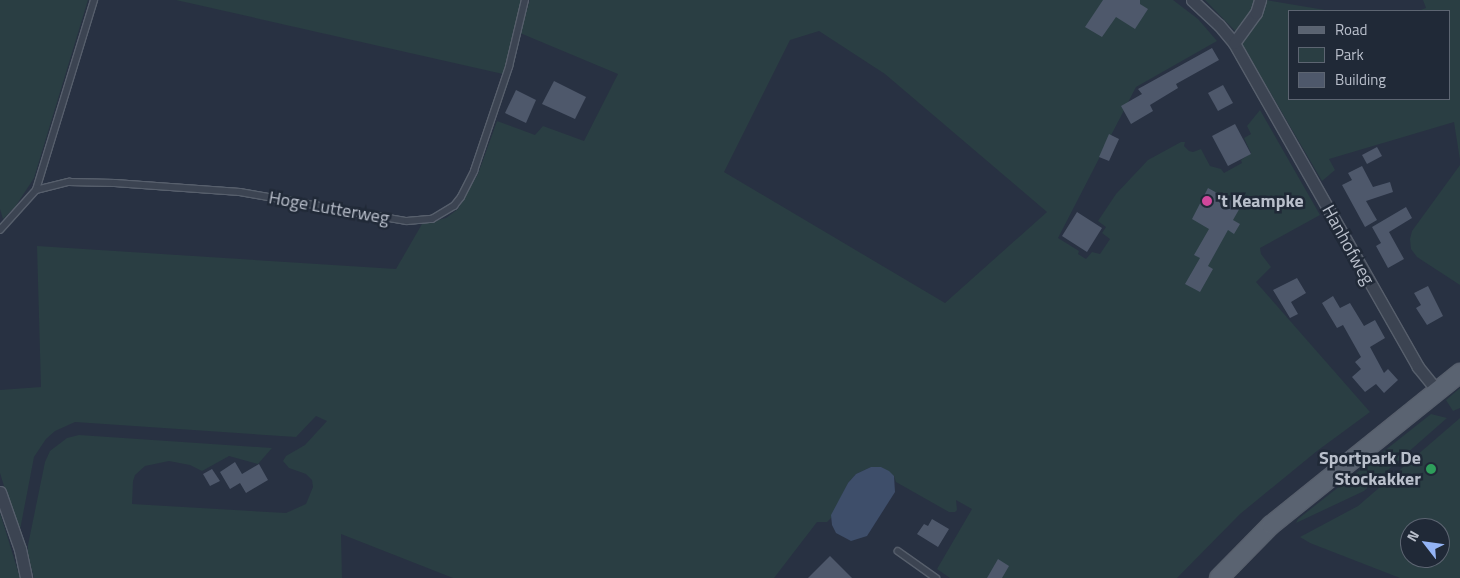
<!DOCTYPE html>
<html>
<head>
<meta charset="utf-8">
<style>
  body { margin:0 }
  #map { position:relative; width:1460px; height:578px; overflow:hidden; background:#283142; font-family:"Titillium Web",sans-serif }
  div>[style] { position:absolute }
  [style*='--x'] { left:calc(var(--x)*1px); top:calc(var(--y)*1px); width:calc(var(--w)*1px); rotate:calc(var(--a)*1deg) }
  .green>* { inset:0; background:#2a3e43 }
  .water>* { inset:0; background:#3e4e6a }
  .building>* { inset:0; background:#4e586b }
  .roads { filter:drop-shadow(1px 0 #575f6c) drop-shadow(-1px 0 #575f6c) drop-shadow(0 1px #575f6c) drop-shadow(0 -1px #575f6c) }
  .service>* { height:5.5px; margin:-2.75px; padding:0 2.75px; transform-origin:2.75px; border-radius:2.75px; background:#3c4452 }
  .minor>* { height:11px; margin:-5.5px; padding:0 5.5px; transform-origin:5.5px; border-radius:5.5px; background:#3c4452 }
  .primary>* { height:18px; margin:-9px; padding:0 9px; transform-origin:9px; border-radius:9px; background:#5a6371 }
  .dots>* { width:14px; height:14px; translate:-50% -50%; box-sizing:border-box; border:2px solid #202937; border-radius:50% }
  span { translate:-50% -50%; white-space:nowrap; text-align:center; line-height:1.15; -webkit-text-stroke:5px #202937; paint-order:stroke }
  .poi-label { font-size:18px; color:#b9bfcb; font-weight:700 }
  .left { translate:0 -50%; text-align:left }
  .right { translate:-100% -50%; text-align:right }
  .street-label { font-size:18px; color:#b9bfcb }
  .legend { position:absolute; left:1288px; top:10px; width:162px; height:90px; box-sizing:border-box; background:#202937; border:1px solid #5d6572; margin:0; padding:6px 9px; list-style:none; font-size:15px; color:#b9bfcb }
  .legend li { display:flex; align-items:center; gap:10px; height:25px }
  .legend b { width:25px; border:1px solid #5d6572 }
  .north { position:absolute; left:1400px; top:518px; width:50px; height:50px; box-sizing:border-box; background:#202937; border:1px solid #5d6572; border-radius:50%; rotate:300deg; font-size:14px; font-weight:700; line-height:20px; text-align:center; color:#b9bfcb }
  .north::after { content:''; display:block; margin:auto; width:18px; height:22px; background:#94b4f5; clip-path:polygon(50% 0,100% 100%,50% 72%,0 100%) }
</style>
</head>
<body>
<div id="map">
  <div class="green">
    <div style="clip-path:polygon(0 0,88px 0,34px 178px,15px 207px,3px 219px,0 209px)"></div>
    <div style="clip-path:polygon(176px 0,522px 0,503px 74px)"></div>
    <div style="clip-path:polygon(evenodd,530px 0,1173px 0,1198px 19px,1217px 41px,1136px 87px,1058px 238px,1079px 251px,1078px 254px,1086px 259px,1092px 252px,1100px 254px,1110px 239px,1102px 233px,1106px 227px,1098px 221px,1116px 194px,1148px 160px,1181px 142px,1185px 142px,1184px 146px,1189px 151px,1193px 152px,1201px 149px,1210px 166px,1221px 169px,1224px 173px,1242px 163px,1241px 160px,1251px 153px,1244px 138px,1251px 134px,1247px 126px,1260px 110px,1320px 215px,1260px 248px,1261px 254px,1271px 267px,1256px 282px,1370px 412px,1317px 451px,1240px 514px,1177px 578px,950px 578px,937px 569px,972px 509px,956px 500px,957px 510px,955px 512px,949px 512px,896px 482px,894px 476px,881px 467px,871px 467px,856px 474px,848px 483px,831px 518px,827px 522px,817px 522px,774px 578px,453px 578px,341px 534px,342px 578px,34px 578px,28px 554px,28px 545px,45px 462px,50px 451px,67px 438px,79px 435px,272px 448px,258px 464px,229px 456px,202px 471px,190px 465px,169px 461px,145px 466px,135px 475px,133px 481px,132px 504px,286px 513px,306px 504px,313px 487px,312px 480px,306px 474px,289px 468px,283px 461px,286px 456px,305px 445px,327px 421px,316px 416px,296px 437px,75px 422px,55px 431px,46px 439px,34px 457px,19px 535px,0 473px,0 390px,41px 387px,37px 246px,396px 269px,422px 224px,446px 218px,458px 209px,478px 174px,497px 121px,535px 135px,543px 126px,584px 141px,618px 74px,520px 33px,530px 0,819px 31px,885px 74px,1047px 212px,945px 303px,724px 172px,790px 40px,819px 31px)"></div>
    <div style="clip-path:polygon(1205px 0,1254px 0,1252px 9px,1236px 32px)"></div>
    <div style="clip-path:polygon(1266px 0,1331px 11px,1289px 11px,1289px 99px,1449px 99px,1449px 11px,1418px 11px,1426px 8px,1423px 0,1460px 0,1460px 160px,1454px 122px,1329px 159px,1335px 170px,1322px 181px,1242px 44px,1265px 8px)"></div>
    <div style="clip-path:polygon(1460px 165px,1460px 285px,1417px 257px,1411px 249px,1410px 239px,1412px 231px)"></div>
    <div style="clip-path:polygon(1460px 388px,1460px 408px,1453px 411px,1446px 400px)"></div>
    <div style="clip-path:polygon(1431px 414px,1447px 418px,1364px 491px,1296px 523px,1298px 519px)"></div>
    <div style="clip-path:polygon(evenodd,1460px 418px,1460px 578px,1400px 578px,1310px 543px,1300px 537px,1358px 506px,1460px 418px,1410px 528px,1440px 528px,1440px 558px,1410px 558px,1410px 528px)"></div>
    <div style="clip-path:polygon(0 513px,6px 532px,20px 578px,0 578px)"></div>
  </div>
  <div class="water">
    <div style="clip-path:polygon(871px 467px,881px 467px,889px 471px,894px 476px,895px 492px,867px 536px,851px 541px,836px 533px,832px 525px,831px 515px,848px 483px,856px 474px)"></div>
  </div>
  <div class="building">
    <div style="clip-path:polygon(1103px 0,1140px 0,1140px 4px,1148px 9px,1135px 29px,1116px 17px,1102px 37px,1085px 27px)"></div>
    <div style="clip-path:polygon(1212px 48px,1219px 60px,1176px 84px,1178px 88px,1150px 105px,1153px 111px,1131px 124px,1121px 106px,1142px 94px,1138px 89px)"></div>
    <div style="clip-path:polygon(554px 81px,586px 97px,575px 119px,542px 104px)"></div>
    <div style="clip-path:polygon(1223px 85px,1233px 103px,1218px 111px,1208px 93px)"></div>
    <div style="clip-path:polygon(516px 90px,536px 100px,526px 123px,505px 113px)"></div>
    <div style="clip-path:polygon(1235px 124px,1251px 154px,1228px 166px,1212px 136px)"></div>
    <div style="clip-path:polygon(1109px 134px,1119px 139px,1109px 161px,1099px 157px)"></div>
    <div style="clip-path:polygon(1377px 147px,1382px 156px,1367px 164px,1362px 155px)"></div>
    <div style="clip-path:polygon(1362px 166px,1373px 187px,1390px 182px,1393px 192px,1366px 201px,1377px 220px,1365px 227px,1342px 185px,1352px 180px,1348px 173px)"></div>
    <div style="clip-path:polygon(1208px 188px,1241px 206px,1233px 220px,1240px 224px,1234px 234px,1228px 230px,1208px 266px,1213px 269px,1200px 292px,1185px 284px,1200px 258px,1194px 255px,1209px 229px,1192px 219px)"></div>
    <div style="clip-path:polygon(1406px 207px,1412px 218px,1389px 232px,1404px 259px,1388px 268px,1376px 246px,1381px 243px,1372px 227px)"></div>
    <div style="clip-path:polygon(1077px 212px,1102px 228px,1087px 252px,1062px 236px)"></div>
    <div style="clip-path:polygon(1297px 278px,1306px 293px,1291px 302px,1298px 314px,1290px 318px,1273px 290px)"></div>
    <div style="clip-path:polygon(1428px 286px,1443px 316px,1427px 325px,1416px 308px,1421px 305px,1414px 293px)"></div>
    <div style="clip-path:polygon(1333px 296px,1340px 308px,1350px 303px,1364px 326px,1375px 320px,1385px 338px,1370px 347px,1384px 373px,1388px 369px,1398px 380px,1384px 393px,1376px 384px,1365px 392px,1352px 377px,1361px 369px,1355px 362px,1361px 357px,1343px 325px,1337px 328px,1322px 303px)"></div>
    <div style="clip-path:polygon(235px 462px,242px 474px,259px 464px,268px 480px,246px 493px,240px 483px,230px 489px,220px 472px)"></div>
    <div style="clip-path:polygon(212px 469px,220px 481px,210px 486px,203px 474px)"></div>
    <div style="clip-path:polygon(932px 519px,949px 529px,938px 547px,917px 534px,924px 524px,928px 526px)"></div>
    <div style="clip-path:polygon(830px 556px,852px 578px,808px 578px)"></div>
    <div style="clip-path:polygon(998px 559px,1009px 566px,1002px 578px,987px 578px)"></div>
  </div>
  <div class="roads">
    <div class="service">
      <div style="--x:36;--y:190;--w:199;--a:-73"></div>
      <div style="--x:0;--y:230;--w:54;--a:-48"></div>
      <div style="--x:36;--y:190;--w:34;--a:-14"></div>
      <div style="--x:69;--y:182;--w:46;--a:1.2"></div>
      <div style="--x:115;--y:183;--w:125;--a:4.1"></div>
      <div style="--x:240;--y:192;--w:169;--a:9.9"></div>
      <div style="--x:407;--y:221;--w:25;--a:-5"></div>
      <div style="--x:432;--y:219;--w:26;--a:-31"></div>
      <div style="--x:454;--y:206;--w:11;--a:-52"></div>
      <div style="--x:461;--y:197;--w:29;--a:-63"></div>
      <div style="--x:474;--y:171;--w:110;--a:-71.4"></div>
      <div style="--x:509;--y:67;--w:69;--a:-76.6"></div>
      <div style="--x:898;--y:551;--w:47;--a:35.4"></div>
    </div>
    <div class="minor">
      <div style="--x:1192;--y:0;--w:37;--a:43"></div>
      <div style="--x:1219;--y:25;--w:23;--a:50"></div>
      <div style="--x:1234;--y:43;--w:373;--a:60.4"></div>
      <div style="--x:1418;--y:367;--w:32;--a:51"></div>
      <div style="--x:1234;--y:43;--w:37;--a:-54"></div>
      <div style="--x:1256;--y:13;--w:14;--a:-73"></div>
      <div style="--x:0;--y:492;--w:60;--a:70.7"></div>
      <div style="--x:20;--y:549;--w:30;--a:78"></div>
    </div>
    <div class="primary">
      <div style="--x:1219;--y:578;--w:74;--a:-45.5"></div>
      <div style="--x:1271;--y:525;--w:243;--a:-38.8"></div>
    </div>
  </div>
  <div class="dots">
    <div style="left:1207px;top:201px;background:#d1479c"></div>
    <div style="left:1431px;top:469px;background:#2e9e5b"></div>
  </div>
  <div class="poi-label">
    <span class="left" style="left:1217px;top:201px">'t Keampke</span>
    <span class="right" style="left:1421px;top:469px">Sportpark De<br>Stockakker</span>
  </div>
  <div class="street-label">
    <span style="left:329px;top:208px;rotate:10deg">Hoge Lutterweg</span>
    <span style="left:1348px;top:245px;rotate:61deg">Hanhofweg</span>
  </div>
  <ul class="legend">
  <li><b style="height:6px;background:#5a6371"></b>Road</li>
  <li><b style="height:14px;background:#2a3e43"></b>Park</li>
  <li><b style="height:14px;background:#4e586b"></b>Building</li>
  </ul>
  <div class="north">N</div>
</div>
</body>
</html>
